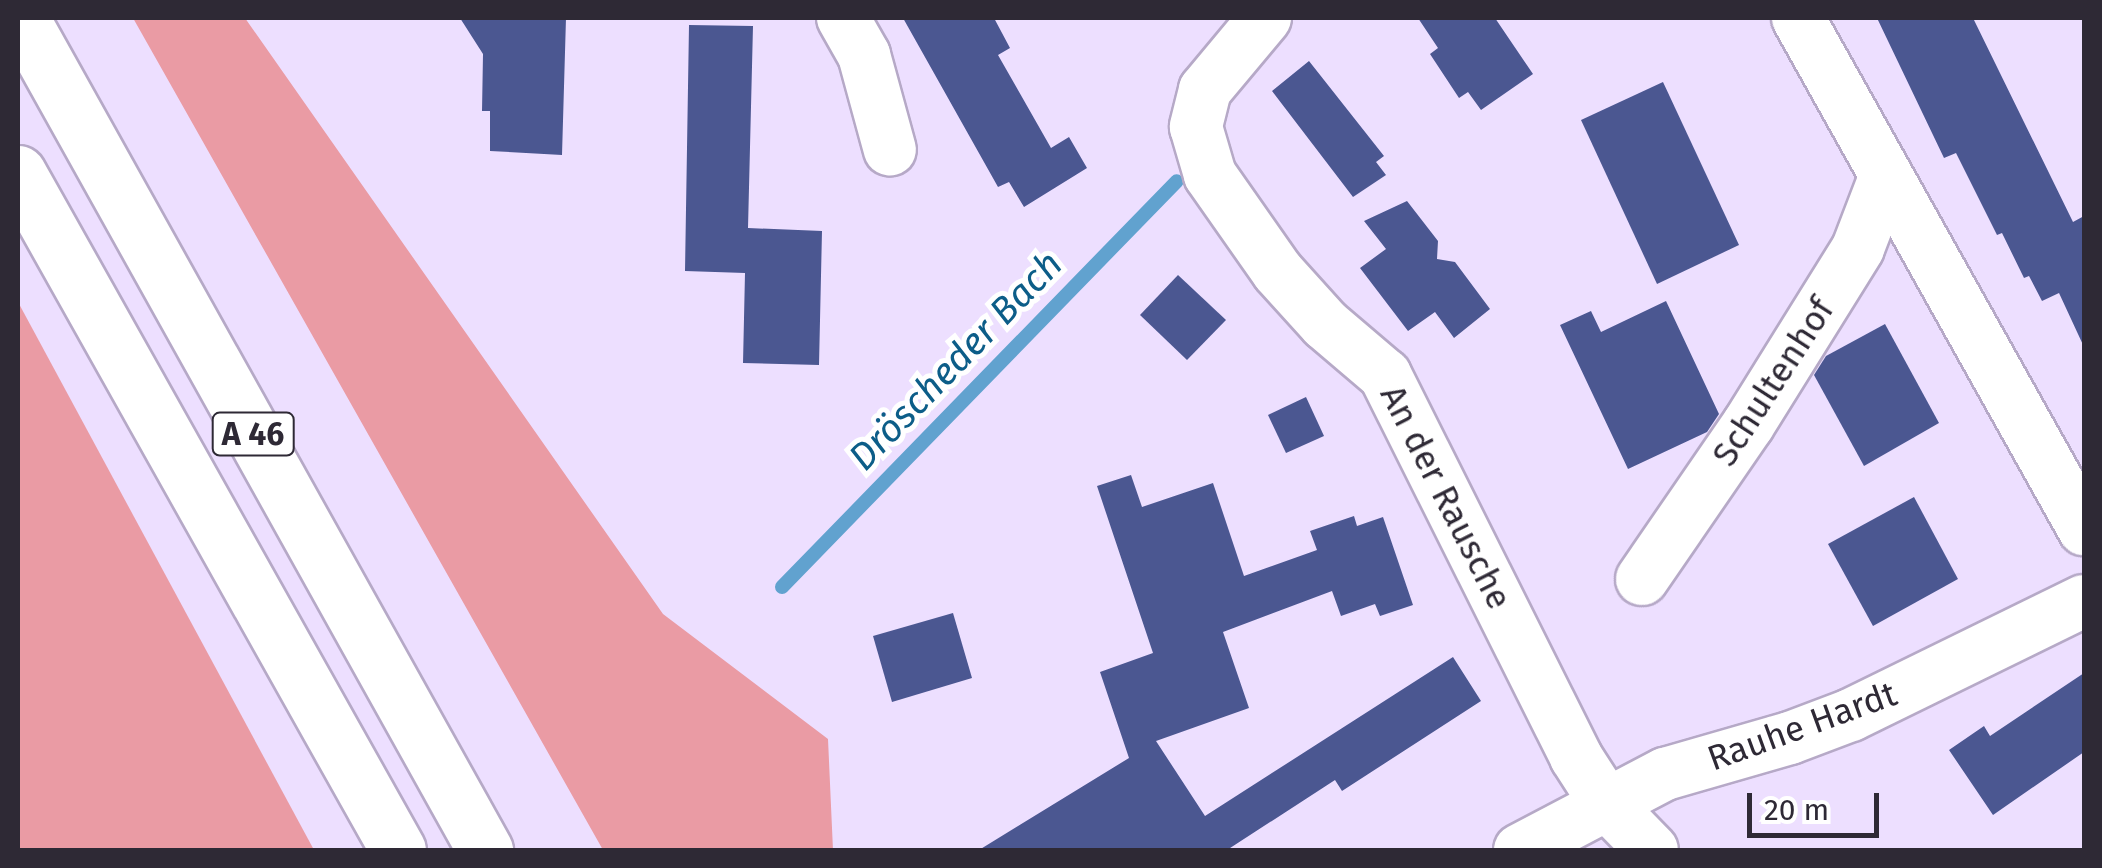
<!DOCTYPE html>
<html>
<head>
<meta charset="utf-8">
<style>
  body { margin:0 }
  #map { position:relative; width:2102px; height:868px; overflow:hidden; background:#eddfff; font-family:"Fira Sans",sans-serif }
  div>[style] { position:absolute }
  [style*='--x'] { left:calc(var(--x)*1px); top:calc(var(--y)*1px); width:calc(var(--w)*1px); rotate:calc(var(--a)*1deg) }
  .forest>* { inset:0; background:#ea9ba4 }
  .stream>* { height:14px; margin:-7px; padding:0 7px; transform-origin:7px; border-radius:7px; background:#61a2cf }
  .building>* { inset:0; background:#4b5791 }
  .roads { filter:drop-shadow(2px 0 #b6a9c7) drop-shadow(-2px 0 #b6a9c7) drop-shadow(0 2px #b6a9c7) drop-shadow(0 -2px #b6a9c7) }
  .minor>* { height:52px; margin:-26px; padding:0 26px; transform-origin:26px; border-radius:26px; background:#fff }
  .highway>* { height:55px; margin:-27.5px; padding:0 27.5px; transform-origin:27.5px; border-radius:27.5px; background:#fff }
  span { translate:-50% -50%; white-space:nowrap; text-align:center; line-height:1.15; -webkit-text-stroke:10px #fff; paint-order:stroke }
  .shield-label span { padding:2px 8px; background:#fff; border:2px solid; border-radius:8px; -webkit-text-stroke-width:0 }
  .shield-label { font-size:32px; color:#2e2935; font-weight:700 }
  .street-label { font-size:35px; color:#2e2935 }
  .water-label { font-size:38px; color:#0c5d88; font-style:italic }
  .frame { position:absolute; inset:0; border:20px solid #2e2935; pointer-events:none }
  .scale { position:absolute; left:1747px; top:793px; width:132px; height:45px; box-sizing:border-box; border:5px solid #2e2935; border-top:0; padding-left:12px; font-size:30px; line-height:35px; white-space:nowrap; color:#2e2935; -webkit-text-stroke:8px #fff; paint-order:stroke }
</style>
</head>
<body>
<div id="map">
  <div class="forest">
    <div style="clip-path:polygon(133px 18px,245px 18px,663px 614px,828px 739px,833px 850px,603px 850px)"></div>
    <div style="clip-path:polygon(18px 302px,314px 850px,18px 850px)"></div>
  </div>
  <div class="stream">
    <div style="--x:782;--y:587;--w:566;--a:-45.79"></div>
  </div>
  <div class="building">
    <div style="clip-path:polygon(460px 18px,566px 18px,562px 155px,490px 151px,490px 111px,482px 111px,483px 54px)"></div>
    <div style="clip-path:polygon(903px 18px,994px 18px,1010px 48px,998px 55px,1051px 148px,1069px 137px,1087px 168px,1024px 207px,1009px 182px,998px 187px)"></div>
    <div style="clip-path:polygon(1418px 18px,1495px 18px,1533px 74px,1481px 110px,1468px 92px,1459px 98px,1430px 54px,1438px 48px)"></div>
    <div style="clip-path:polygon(1877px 18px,1973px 18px,2073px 222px,2084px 216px,2084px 347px,2059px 293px,2042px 301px,2029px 276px,2024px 278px,2002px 233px,1997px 235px,1956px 153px,1944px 158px)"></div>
    <div style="clip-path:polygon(689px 25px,753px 26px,748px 228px,822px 231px,819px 365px,743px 363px,745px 273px,685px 271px)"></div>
    <div style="clip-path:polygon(1309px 61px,1384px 156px,1376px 162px,1386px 175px,1353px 197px,1272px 91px)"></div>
    <div style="clip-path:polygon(1663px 82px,1739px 245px,1657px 284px,1581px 120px)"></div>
    <div style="clip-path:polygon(1407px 201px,1438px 241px,1437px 259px,1455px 262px,1490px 309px,1454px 338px,1435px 312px,1408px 331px,1360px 268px,1386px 249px,1364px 221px)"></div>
    <div style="clip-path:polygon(1178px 275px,1226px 320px,1187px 360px,1140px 315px)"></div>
    <div style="clip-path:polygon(1666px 301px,1719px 414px,1707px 432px,1628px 469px,1560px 325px,1591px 311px,1601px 332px)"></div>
    <div style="clip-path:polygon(1885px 324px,1939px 423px,1864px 466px,1814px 375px,1826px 356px)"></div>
    <div style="clip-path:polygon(1306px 397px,1324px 436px,1286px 453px,1268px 415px)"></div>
    <div style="clip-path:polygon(1131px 475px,1142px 507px,1213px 483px,1244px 576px,1317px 550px,1310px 531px,1354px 516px,1357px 526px,1383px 517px,1413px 605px,1380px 616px,1375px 604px,1341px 616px,1332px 591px,1223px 632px,1249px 708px,1156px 741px,1205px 816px,1453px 657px,1481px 701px,1342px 791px,1335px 780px,1227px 850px,979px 850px,1129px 758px,1100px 672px,1153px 653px,1097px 486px)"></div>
    <div style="clip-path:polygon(1914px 497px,1958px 579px,1873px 626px,1828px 544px)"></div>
    <div style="clip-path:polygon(953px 613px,972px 678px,892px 702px,873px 636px)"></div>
    <div style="clip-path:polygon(2084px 673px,2084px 752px,1993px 815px,1949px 750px,1984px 726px,1990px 736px)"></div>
  </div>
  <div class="roads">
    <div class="minor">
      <div style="--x:843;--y:18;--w:43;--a:60.4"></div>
      <div style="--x:864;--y:55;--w:98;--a:74.7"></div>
      <div style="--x:1265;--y:18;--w:94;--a:129.8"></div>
      <div style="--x:1205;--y:90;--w:38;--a:104"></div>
      <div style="--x:1196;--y:127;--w:50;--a:73.7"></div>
      <div style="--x:1210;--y:175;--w:118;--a:55"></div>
      <div style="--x:1278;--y:272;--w:70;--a:47.9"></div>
      <div style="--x:1325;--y:324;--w:79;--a:40.4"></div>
      <div style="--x:1385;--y:375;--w:427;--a:63.4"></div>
      <div style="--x:1576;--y:757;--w:54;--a:57.2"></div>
      <div style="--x:1605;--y:802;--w:67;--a:45.6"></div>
      <div style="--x:1798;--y:18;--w:586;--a:60.76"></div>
      <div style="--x:1642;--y:579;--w:187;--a:-55.5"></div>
      <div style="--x:1748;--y:425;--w:208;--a:-58.1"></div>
      <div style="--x:1858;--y:248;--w:78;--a:-69"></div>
      <div style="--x:1520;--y:850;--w:164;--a:-27.7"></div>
      <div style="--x:1665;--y:774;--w:130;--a:-16.1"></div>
      <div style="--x:1790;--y:738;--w:65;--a:-20.7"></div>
      <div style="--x:1851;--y:715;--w:259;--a:-26.1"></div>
    </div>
    <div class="highway">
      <div style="--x:21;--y:18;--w:953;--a:60.85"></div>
      <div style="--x:18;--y:173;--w:776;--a:60.69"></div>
    </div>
  </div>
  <div class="shield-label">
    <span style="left:253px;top:434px">A 46</span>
  </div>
  <div class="street-label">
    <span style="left:1773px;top:382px;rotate:-57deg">Schultenhof</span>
    <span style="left:1446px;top:497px;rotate:63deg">An der Rausche</span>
    <span style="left:1802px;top:726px;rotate:-20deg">Rauhe Hardt</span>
  </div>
  <div class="water-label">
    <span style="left:956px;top:361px;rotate:-46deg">Dröscheder Bach</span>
  </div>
  <div class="frame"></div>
  <div class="scale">20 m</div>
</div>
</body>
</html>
